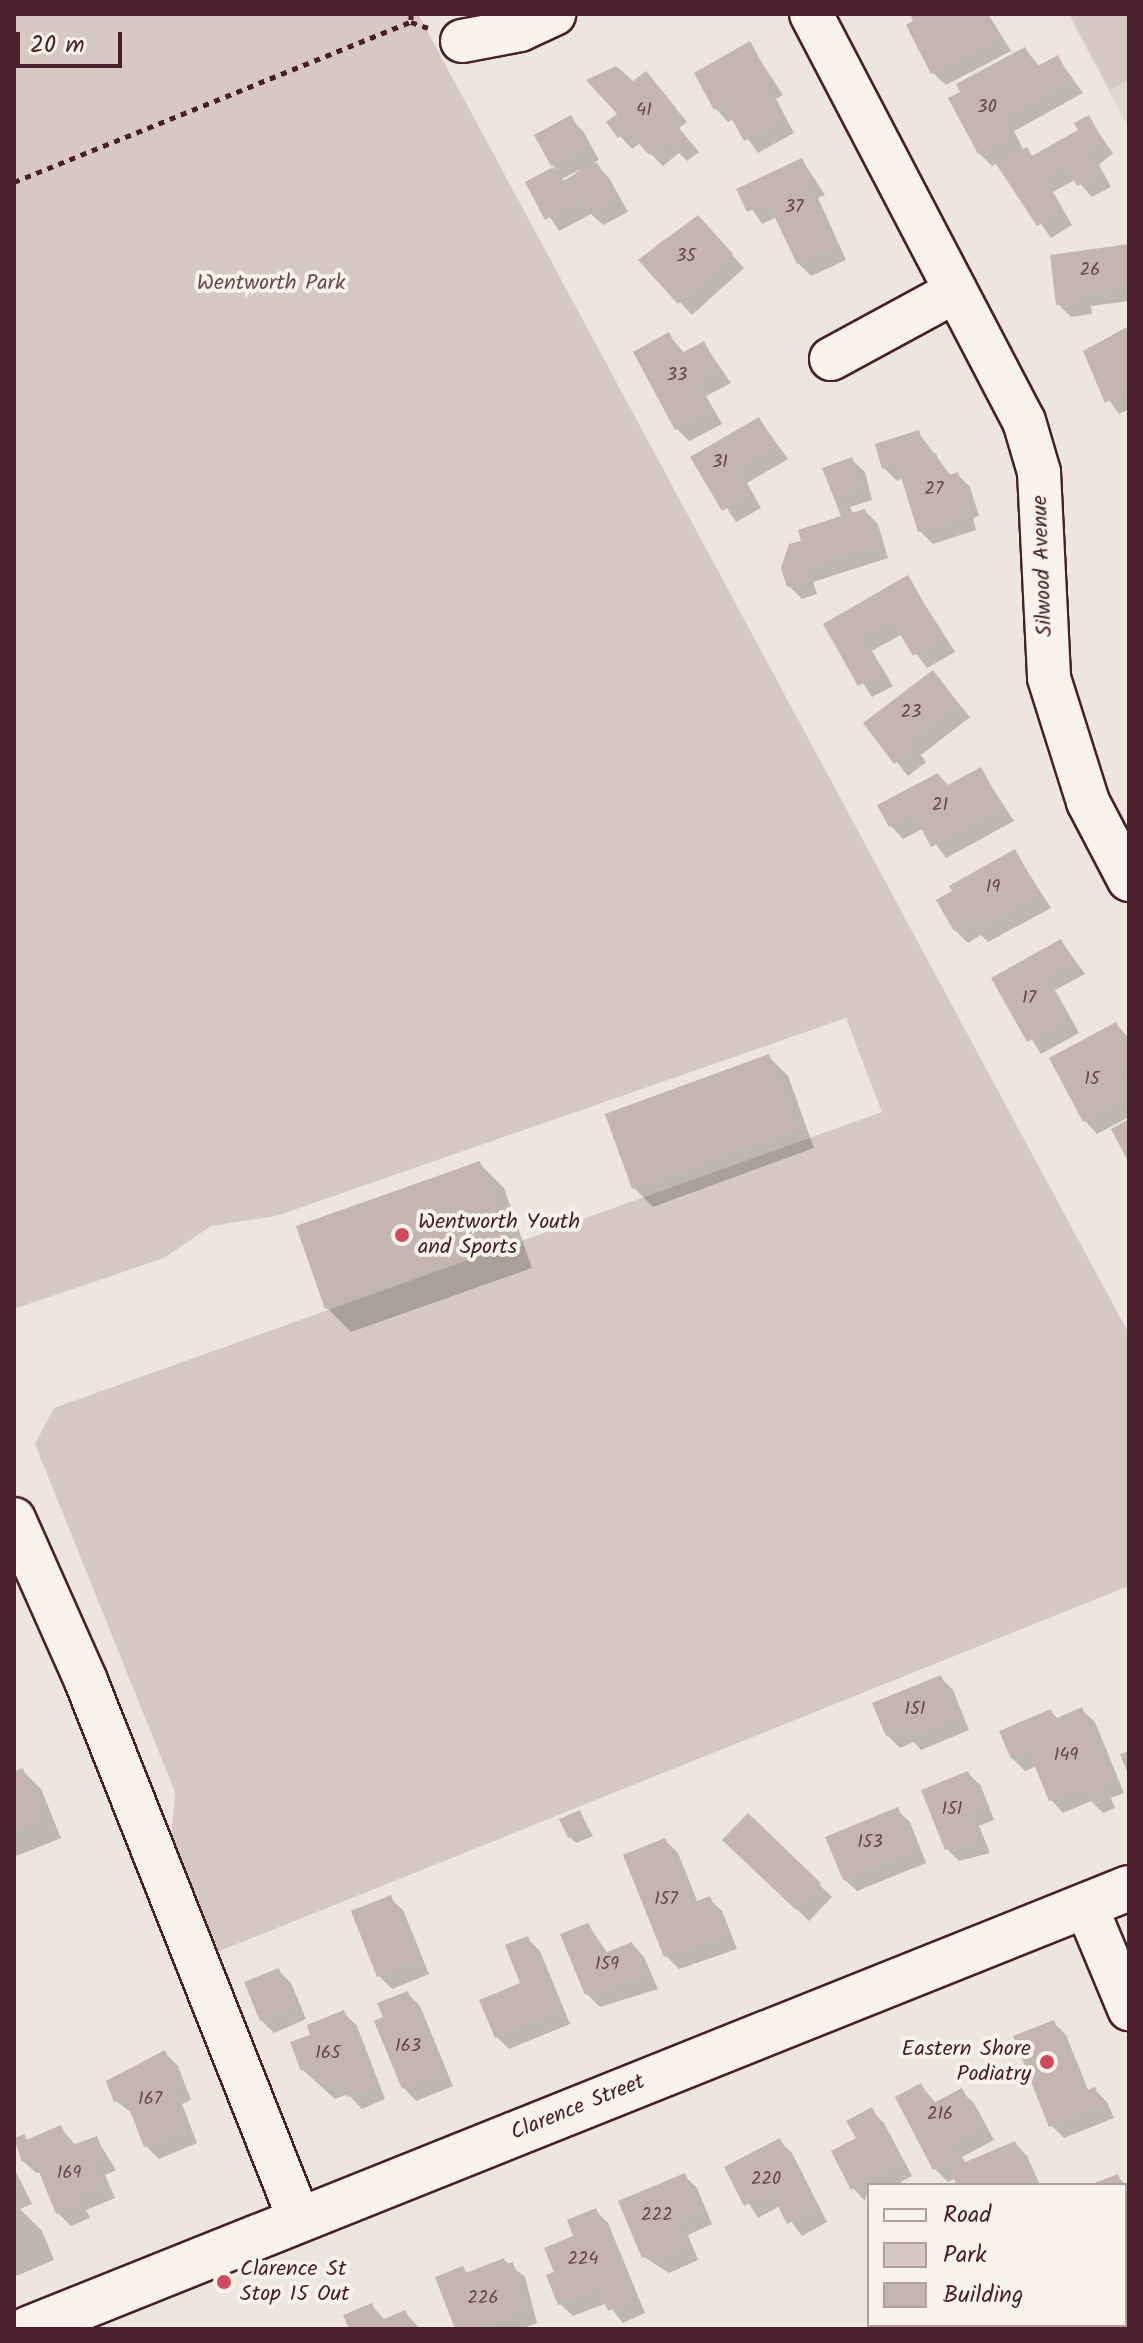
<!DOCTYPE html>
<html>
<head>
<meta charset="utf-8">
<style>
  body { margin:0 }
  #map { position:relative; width:1143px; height:2343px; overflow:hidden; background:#ece6dd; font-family:Kalam,sans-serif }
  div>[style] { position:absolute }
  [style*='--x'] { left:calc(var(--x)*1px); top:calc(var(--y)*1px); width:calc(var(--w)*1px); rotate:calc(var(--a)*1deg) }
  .built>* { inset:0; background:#e0d7d0 }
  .green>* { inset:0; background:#d5c9c2 }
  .shadow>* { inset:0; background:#0003 }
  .building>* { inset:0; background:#c4b5b0 }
  .path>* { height:5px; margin-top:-2.5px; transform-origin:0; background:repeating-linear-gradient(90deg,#4a1f2b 0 6px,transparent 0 12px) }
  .roads { filter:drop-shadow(2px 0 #4a1f2b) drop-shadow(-2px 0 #4a1f2b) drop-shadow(0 2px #4a1f2b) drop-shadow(0 -2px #4a1f2b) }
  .minor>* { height:42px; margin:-21px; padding:0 21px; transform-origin:21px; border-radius:21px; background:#f7f3e8 }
  .major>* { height:44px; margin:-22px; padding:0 22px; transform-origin:22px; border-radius:22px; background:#f7f3e8 }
  .dots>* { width:22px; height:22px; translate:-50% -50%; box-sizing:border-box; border:4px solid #f7f3e8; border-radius:50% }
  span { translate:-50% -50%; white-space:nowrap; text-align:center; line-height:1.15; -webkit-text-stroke:8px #f7f3e8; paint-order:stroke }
  .number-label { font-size:18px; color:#68444c }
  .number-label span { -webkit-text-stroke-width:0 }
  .park-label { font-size:22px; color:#6d4a51 }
  .street-label { font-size:22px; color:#4a1f2b }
  .poi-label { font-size:22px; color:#4a1f2b }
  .left { translate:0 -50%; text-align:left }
  .right { translate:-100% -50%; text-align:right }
  .frame { position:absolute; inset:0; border:16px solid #4a1f2b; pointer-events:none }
  .legend { position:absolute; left:867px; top:2183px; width:260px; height:144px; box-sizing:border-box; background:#f7f3e8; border:2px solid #b29e9c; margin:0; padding:10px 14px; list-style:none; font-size:24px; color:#4a1f2b }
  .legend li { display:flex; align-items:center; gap:16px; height:40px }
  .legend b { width:40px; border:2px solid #b29e9c }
  .scale { position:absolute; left:16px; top:32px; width:106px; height:36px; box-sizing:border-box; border:4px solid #4a1f2b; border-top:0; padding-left:10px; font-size:24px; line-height:28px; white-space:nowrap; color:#4a1f2b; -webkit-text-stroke:6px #f7f3e8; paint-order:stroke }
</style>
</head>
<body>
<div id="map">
  <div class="built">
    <div style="clip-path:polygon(1068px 14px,1129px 14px,1129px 129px)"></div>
  </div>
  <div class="green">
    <div style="clip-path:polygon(14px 14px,418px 14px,1129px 1334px,1129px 1586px,212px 1954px,170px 1852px,175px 1792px,35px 1444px,54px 1408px,882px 1112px,846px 1018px,276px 1216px,211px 1226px,164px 1258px,14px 1309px)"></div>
    <div style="clip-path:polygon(1070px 14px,1129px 14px,1129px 80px,1110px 90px)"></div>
  </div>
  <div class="shadow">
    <div style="clip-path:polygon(912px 14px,988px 14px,1011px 51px,946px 85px,933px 73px)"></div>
    <div style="clip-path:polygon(749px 43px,783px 95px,776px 99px,794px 133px,758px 153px,734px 119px,728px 122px,716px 109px)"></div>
    <div style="clip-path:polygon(1025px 49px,1040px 67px,1058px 58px,1083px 93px,1014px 131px,1024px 151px,1034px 157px,1081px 131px,1088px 118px,1113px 153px,1099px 165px,1111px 187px,1092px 197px,1076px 179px,1053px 192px,1072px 225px,1051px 238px,998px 163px,992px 166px,979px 153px)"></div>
    <div style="clip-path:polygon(633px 84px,658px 87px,687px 122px,679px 128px,699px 152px,687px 161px,679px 153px,663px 166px,640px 143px,632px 149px,608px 123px,620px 114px)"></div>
    <div style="clip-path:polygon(evenodd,570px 118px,583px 131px,599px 160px,594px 162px,609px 178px,628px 212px,603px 225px,591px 214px,559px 231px,528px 183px,556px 168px,552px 165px,570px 118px,581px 169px,565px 182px,562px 179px,581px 169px)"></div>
    <div style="clip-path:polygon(802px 160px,825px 195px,818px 198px,846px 260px,811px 276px,798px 263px,777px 217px,762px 224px,739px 190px)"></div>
    <div style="clip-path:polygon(710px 231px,744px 268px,692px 315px,641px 260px,664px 239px,669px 244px)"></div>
    <div style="clip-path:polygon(1129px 246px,1129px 301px,1091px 306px,1092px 314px,1071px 317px,1058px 304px)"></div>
    <div style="clip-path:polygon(1129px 328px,1129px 409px,1119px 414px,1096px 382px)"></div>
    <div style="clip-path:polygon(669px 335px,685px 354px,704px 344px,731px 383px,706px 396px,722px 424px,689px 441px,677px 429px)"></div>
    <div style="clip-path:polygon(759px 419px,788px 459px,747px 483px,761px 508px,736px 522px,693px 458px)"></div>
    <div style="clip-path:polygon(918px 432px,951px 476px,957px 474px,970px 487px,979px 516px,973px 518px,976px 530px,933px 544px,920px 531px,903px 478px,897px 481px,884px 468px)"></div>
    <div style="clip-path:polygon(852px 460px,865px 472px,872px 500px,850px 507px,854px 515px,865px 511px,878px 524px,888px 558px,813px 582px,817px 594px,802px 599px,789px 586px,803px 542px,844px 518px,824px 469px)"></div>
    <div style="clip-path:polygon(908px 578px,955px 652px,927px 668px,902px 634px,872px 651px,893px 686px,872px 697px,825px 625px)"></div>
    <div style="clip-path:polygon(933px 673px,970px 717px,921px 755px,926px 762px,908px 776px,866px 723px)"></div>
    <div style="clip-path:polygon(980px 769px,1014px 821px,946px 858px,924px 828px,903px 839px,891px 826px,938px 775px,949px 786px)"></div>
    <div style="clip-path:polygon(1015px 852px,1051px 908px,988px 942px,981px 935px,968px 943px,955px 930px)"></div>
    <div style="clip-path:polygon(1061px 941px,1085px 974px,1055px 990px,1079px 1033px,1041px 1054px,993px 979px)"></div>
    <div style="clip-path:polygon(1116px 1024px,1129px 1038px,1129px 1117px,1097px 1134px,1085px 1121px)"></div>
    <div style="clip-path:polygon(769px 1057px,788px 1076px,814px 1148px,653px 1207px,634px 1188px)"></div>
    <div style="clip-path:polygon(479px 1163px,504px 1188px,532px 1268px,351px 1332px,327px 1308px)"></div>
    <div style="clip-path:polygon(940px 1677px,953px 1690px,969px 1730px,921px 1750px,914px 1742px,900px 1748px,887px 1735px)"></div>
    <div style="clip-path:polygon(1082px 1710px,1095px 1722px,1124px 1793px,1111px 1798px,1115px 1808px,1103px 1813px,1091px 1801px,1063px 1813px,1051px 1800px,1037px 1766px,1025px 1771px,1012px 1758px,1051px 1712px,1059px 1720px)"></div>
    <div style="clip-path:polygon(22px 1770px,41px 1789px,61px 1838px,14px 1857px,14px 1774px)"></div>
    <div style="clip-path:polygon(968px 1773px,981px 1786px,994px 1820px,979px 1826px,990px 1853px,959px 1861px,946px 1848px)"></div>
    <div style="clip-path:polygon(897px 1810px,910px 1822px,926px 1863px,857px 1891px,844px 1879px)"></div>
    <div style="clip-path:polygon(579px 1812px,593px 1836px,576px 1843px,570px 1837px)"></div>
    <div style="clip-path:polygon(748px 1816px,832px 1897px,809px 1921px,725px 1840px)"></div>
    <div style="clip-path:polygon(665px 1840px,678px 1853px,698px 1903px,709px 1899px,722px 1911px,737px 1949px,679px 1969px,666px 1956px)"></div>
    <div style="clip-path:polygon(390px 1898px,403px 1910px,429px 1974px,392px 1989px,379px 1976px,353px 1913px)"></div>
    <div style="clip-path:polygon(588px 1925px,608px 1954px,632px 1944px,644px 1957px,658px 1989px,600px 2007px,587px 1994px)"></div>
    <div style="clip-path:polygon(527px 1938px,540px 1951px,570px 2024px,509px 2049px,496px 2036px,523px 1984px)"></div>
    <div style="clip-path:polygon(278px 1970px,291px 1983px,306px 2019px,274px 2033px,261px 2020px)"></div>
    <div style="clip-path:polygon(407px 1993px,420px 2006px,453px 2086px,416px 2101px,404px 2088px,385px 2018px)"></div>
    <div style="clip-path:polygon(344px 2013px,357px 2026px,385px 2099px,362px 2109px,348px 2094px,335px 2099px,303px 2070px,313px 2036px)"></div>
    <div style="clip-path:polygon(1053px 2022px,1066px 2035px,1089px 2092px,1094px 2089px,1107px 2102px,1114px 2118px,1064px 2138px,1051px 2125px)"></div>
    <div style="clip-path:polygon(165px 2053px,178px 2066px,191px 2100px,182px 2104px,197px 2143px,159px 2159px,146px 2146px,132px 2113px,116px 2101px)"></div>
    <div style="clip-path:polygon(921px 2086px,937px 2104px,961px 2091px,974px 2103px,994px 2140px,962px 2157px,966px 2164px,1015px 2143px,1027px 2156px,1040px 2185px,959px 2185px,955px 2178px,948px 2182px,935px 2169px,897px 2098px)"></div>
    <div style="clip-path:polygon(871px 2110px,884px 2123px,912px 2176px,896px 2185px,869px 2185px,865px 2201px,853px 2188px,858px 2139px)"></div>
    <div style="clip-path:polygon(61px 2128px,76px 2146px,96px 2138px,116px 2170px,105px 2175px,115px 2198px,86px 2210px,90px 2218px,71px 2226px,58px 2213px,41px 2172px,36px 2173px,23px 2161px,24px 2137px,28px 2141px)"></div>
    <div style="clip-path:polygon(779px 2141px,792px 2153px,827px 2222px,802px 2236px,780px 2206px,758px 2218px,727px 2168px)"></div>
    <div style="clip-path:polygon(14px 2168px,32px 2204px,20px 2209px,42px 2231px,54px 2260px,14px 2277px)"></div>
    <div style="clip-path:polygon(684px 2175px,697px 2188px,712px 2224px,688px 2235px,698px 2260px,669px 2273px,644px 2257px)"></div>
    <div style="clip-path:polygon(1117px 2176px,1129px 2188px,1125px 2245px,1125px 2185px,1094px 2185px)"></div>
    <div style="clip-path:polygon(595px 2210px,608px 2223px,645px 2313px,623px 2323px,607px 2303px,573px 2316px,560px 2304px,557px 2273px)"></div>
    <div style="clip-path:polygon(504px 2260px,525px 2277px,537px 2323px,521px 2329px,457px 2329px,463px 2268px,468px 2274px)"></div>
    <div style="clip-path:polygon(1129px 2271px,1129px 2329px,1038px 2329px,1036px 2325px,1125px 2325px)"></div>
    <div style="clip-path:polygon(372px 2306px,386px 2321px,405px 2312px,420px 2329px,351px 2329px)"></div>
  </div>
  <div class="building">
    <div style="clip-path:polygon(910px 14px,987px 14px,999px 38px,931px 74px,906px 25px,913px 21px)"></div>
    <div style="clip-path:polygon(750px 41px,772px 82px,765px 86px,783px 120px,744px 141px,724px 105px,714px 110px,694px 73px)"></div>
    <div style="clip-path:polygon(1025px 47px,1036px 67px,1058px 55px,1071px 80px,1003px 118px,1012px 136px,978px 154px,948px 98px,960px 92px,956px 84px)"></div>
    <div style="clip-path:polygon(616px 66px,633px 81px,646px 71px,676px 108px,668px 115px,687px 138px,673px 150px,666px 141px,649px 155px,627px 130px,618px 138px,606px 122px,617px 114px,586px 80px)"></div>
    <div style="clip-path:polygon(571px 115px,588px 146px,551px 166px,534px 135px)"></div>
    <div style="clip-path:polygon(1089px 115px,1102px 139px,1087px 152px,1099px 174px,1077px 186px,1066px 165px,1042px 178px,1061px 212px,1037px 226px,996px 164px,1027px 147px,1032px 156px,1078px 130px,1074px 123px)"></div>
    <div style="clip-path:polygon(802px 158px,813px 181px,806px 185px,835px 247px,797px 264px,768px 203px,747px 212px,736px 189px)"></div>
    <div style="clip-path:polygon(597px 162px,617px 199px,588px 214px,581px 200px,545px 220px,525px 182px,553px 167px,561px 182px)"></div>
    <div style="clip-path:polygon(698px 215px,733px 254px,678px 304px,638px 260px)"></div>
    <div style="clip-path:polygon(1129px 244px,1129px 287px,1080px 294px,1081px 302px,1056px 305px,1050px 255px)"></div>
    <div style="clip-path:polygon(1129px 326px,1129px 389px,1105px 403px,1083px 351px)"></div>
    <div style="clip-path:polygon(669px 332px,680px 354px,704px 341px,719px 370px,695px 383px,710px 410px,675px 430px,633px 352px)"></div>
    <div style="clip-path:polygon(759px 417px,776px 445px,735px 469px,750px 494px,722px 511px,690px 457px)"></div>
    <div style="clip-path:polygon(919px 430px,927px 455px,936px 453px,944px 477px,958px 472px,968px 503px,962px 505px,965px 517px,918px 532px,897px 464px,882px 469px,875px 444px)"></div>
    <div style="clip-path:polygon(852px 457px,861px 488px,839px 494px,848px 514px,865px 509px,877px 546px,802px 569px,806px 582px,787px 587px,781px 568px,789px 544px,801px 541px,798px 530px,841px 516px,822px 468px)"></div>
    <div style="clip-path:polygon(908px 575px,944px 639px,913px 656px,892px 620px,861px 637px,882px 673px,858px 686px,823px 624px)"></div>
    <div style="clip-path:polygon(933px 670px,959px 704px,909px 741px,915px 748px,894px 764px,863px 723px)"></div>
    <div style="clip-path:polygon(981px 767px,1003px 808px,931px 847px,914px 814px,889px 827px,877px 805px,938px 773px,946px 786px)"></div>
    <div style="clip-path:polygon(1015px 849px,1040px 894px,974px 931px,969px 922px,954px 931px,936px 900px,952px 891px,949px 886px)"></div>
    <div style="clip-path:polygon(1061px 939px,1073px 961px,1044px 977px,1067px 1020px,1027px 1042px,991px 978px)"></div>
    <div style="clip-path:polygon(1116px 1022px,1129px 1046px,1129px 1063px,1117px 1069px,1129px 1097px,1083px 1122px,1049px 1058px)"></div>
    <div style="clip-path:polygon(769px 1054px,797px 1129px,632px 1189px,605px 1114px)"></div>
    <div style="clip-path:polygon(1129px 1119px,1129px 1163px,1111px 1129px)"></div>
    <div style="clip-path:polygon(480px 1161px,509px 1243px,325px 1309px,296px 1226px)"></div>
    <div style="clip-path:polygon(941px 1675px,958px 1717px,907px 1738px,903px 1729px,886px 1736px,872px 1703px)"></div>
    <div style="clip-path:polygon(1082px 1707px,1112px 1780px,1099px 1785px,1103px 1795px,1088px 1801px,1083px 1787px,1049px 1801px,1029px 1752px,1011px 1759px,999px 1731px,1051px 1709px,1055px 1719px)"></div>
    <div style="clip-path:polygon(1129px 1751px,1129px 1777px,1120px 1754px)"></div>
    <div style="clip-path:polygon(23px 1768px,43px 1819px,14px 1831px,14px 1771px)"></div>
    <div style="clip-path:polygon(968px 1771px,983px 1807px,968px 1813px,979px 1841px,945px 1850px,921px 1790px)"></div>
    <div style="clip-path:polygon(898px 1807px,915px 1850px,843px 1880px,825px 1837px)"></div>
    <div style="clip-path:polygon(580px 1810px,588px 1829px,568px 1838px,559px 1819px)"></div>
    <div style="clip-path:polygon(748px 1813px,821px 1883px,796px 1910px,722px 1840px)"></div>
    <div style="clip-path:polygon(665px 1838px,692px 1903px,710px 1896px,726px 1936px,664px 1957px,623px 1855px)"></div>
    <div style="clip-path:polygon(391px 1895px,417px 1961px,377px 1977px,351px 1911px)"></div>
    <div style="clip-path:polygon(588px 1923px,605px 1953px,632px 1942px,646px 1977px,585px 1995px,560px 1934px)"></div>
    <div style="clip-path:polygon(528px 1936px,558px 2011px,495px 2038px,479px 2000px,520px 1983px,505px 1945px)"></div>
    <div style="clip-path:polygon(279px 1968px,294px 2006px,260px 2021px,244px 1982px)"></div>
    <div style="clip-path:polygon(408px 1991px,442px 2073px,402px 2089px,374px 2021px,383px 2017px,377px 2003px)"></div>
    <div style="clip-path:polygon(344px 2010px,374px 2087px,347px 2097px,341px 2080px,321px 2087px,312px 2066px,301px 2071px,290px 2042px,310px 2035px,307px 2025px)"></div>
    <div style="clip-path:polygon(1054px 2020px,1083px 2092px,1095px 2087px,1102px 2105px,1049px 2127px,1013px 2036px)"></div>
    <div style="clip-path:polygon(165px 2050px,180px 2087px,171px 2091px,186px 2130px,144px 2147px,125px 2098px,114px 2102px,106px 2081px)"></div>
    <div style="clip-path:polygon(921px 2083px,932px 2104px,962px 2088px,982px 2127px,951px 2143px,958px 2157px,933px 2170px,895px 2097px)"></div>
    <div style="clip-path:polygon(872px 2107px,901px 2163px,851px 2190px,831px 2151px,856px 2138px,846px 2121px)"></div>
    <div style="clip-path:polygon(61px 2125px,70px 2146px,97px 2136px,105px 2157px,93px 2162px,103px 2185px,75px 2197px,78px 2205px,56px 2214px,33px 2157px,22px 2162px,14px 2138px,25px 2134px,26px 2140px)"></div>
    <div style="clip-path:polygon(780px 2138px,816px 2209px,787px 2224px,771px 2192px,744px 2206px,724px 2167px)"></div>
    <div style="clip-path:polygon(1015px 2141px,1034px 2185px,957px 2185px,949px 2169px)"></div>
    <div style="clip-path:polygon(685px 2173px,701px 2211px,677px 2222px,687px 2247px,654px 2262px,651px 2254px,642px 2258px,618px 2201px)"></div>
    <div style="clip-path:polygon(1118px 2174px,1122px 2185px,1089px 2185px)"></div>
    <div style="clip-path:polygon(596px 2208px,633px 2300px,608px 2311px,599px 2288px,558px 2305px,546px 2275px,554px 2272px,544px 2248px,573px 2236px,567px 2220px)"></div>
    <div style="clip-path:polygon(504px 2258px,507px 2264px,513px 2262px,525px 2310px,476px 2329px,455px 2329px,435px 2277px,463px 2266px,466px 2273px)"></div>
    <div style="clip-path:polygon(1129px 2269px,1129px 2329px,1112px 2329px,1110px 2325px,1125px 2325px)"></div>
    <div style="clip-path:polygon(372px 2303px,380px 2321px,405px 2310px,414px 2329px,349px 2329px,343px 2315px)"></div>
    <div style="clip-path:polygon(959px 2325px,987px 2325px,988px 2329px,961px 2329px)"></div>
    <div style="clip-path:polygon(1034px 2325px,1082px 2325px,1036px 2329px)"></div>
  </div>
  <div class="path">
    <div style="--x:411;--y:14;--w:8;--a:90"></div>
    <div style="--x:14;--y:182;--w:428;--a:-22"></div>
    <div style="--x:411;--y:22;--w:18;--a:19"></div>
  </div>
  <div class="roads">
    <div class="minor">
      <div style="--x:811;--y:14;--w:459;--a:62.4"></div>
      <div style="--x:1024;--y:421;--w:53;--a:73.6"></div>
      <div style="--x:1039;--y:472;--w:206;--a:87.2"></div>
      <div style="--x:1049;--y:678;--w:130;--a:72.5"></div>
      <div style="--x:1088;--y:802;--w:88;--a:62.3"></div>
      <div style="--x:462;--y:41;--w:59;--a:-10.7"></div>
      <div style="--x:520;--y:30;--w:38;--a:-25"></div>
      <div style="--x:831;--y:359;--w:142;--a:-28.5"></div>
      <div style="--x:14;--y:1519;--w:177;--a:66"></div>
      <div style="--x:86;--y:1681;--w:579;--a:68.4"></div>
      <div style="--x:1086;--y:1906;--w:112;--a:67.3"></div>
    </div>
    <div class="major">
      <div style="--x:28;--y:2329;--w:1186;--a:-21.83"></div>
    </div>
  </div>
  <div class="dots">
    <div style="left:402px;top:1235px;background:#d1495b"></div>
    <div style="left:1047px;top:2062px;background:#d1495b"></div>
    <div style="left:224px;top:2282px;background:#d1495b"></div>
  </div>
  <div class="number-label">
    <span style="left:987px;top:108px">30</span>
    <span style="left:644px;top:111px">41</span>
    <span style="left:794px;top:208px">37</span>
    <span style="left:686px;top:257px">35</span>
    <span style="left:1090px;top:271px">26</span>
    <span style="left:677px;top:376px">33</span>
    <span style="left:720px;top:463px">31</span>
    <span style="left:934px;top:490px">27</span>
    <span style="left:911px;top:713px">23</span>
    <span style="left:940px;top:806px">21</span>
    <span style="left:993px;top:888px">19</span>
    <span style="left:1029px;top:999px">17</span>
    <span style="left:1092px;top:1080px">15</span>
    <span style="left:915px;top:1710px">151</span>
    <span style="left:1066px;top:1756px">149</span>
    <span style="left:952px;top:1810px">151</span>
    <span style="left:870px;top:1843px">153</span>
    <span style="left:666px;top:1900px">157</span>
    <span style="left:607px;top:1965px">159</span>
    <span style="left:408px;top:2047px">163</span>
    <span style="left:328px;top:2054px">165</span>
    <span style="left:150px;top:2100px">167</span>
    <span style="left:940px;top:2115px">216</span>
    <span style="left:69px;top:2174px">169</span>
    <span style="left:766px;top:2180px">220</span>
    <span style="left:657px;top:2216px">222</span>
    <span style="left:583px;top:2260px">224</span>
    <span style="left:483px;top:2299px">226</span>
  </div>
  <div class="park-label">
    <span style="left:271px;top:284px">Wentworth Park</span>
  </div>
  <div class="street-label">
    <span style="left:1043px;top:566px;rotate:-92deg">Silwood Avenue</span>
    <span style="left:578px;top:2108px;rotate:-22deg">Clarence Street</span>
  </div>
  <div class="poi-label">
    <span class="left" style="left:418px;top:1235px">Wentworth Youth<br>and Sports</span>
    <span class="right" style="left:1031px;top:2062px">Eastern Shore<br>Podiatry</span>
    <span class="left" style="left:240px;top:2282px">Clarence St<br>Stop 15 Out</span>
  </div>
  <div class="frame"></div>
  <ul class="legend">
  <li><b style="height:10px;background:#f7f3e8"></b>Road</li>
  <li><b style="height:22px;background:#d5c9c2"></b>Park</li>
  <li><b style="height:22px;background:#c4b5b0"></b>Building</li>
  </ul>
  <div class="scale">20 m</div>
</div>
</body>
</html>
